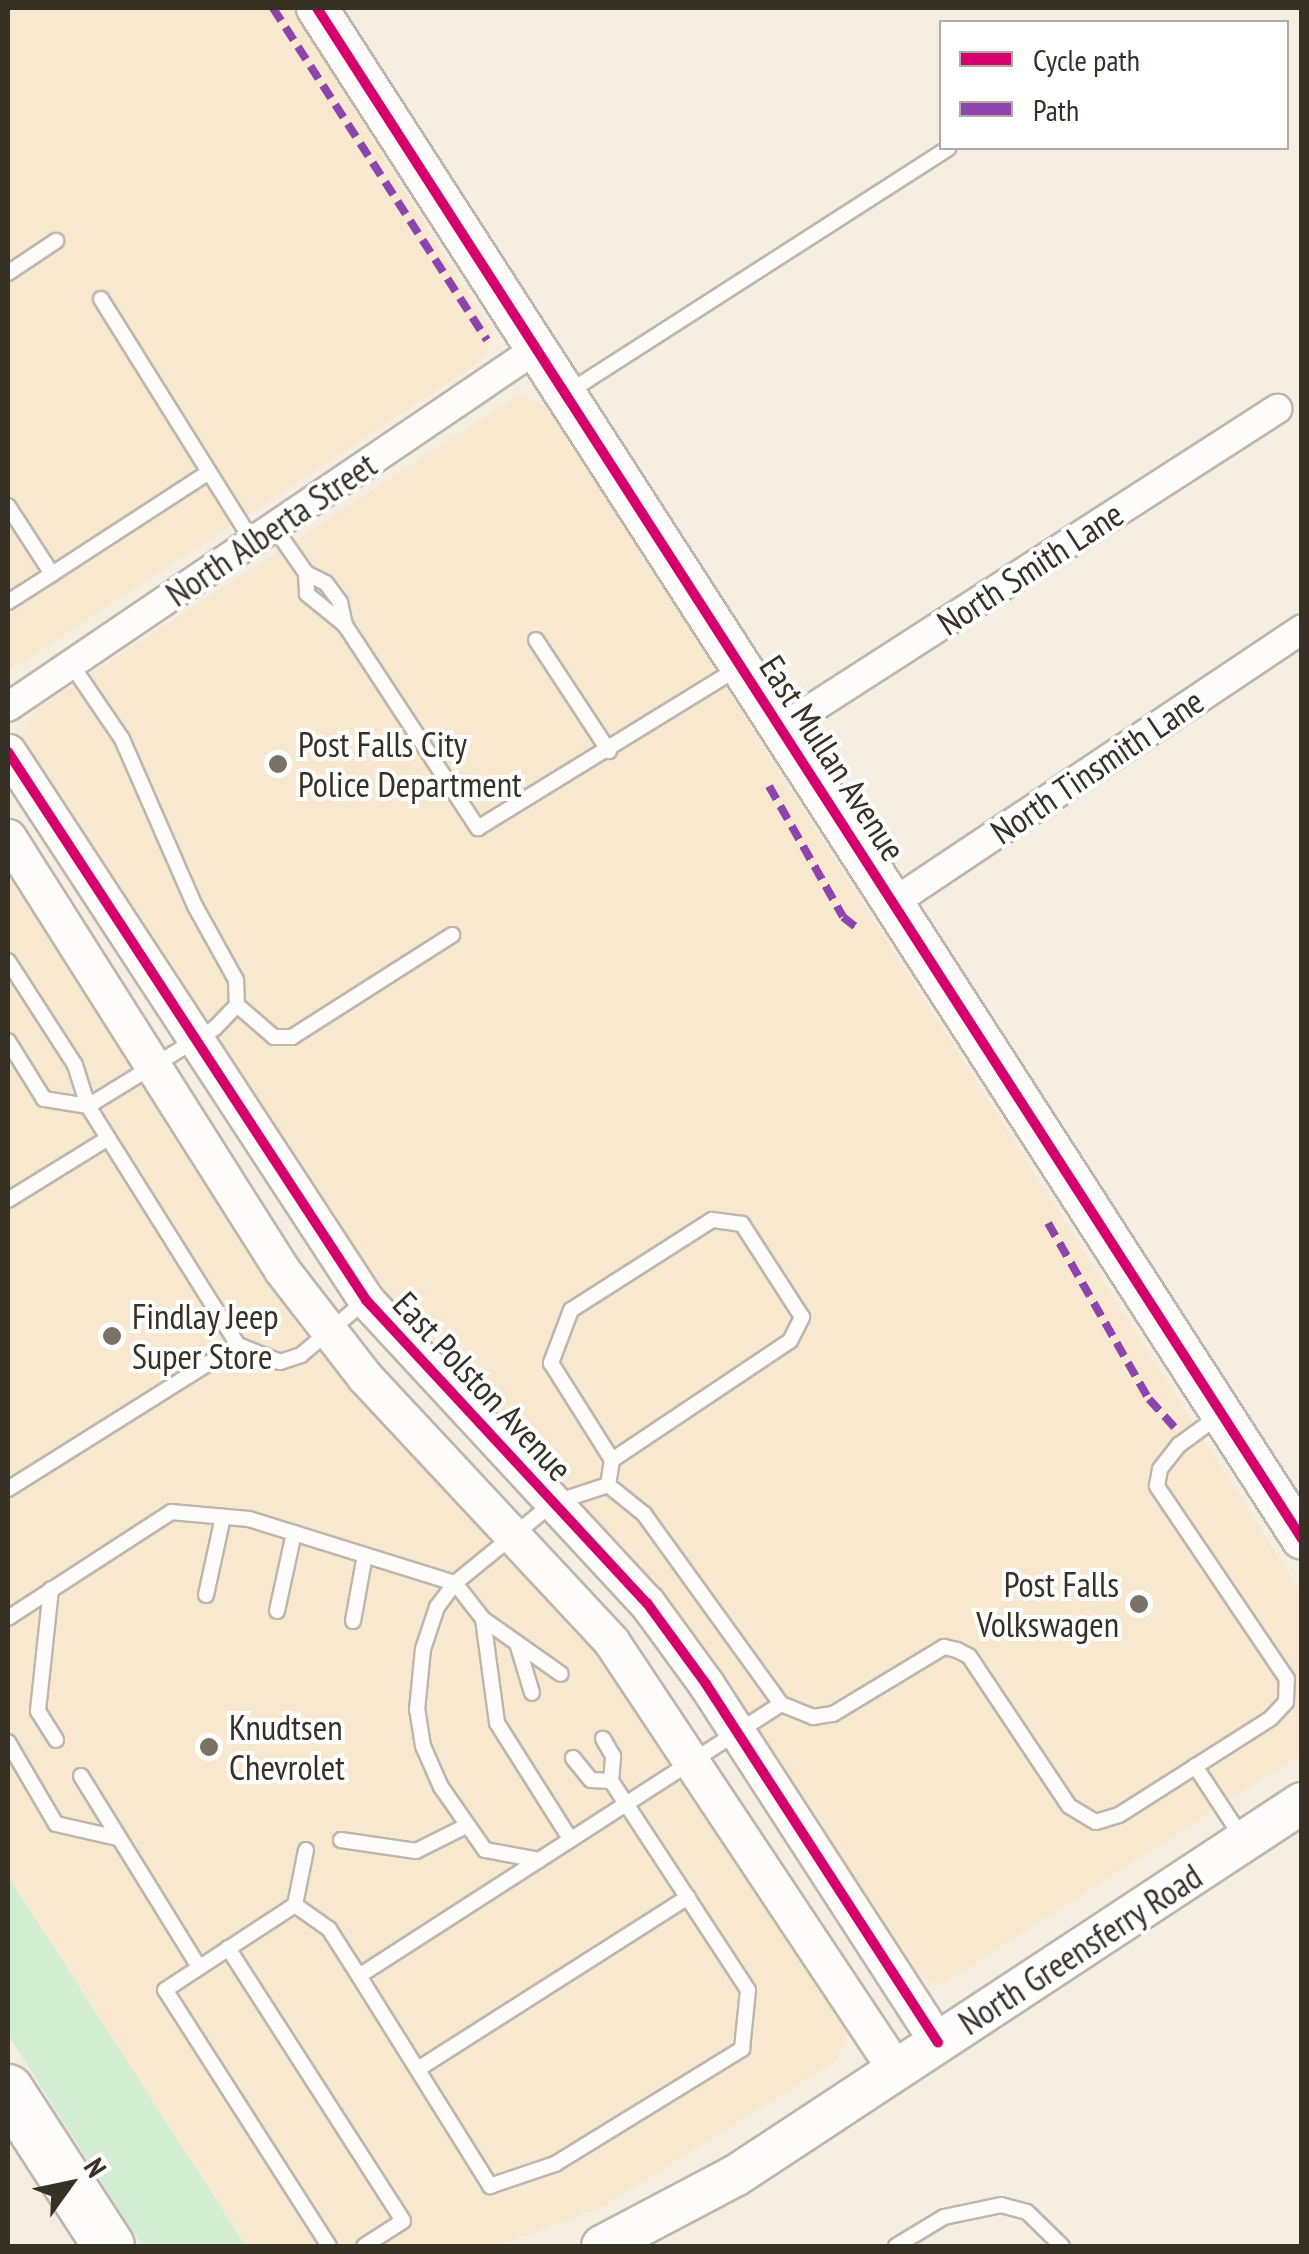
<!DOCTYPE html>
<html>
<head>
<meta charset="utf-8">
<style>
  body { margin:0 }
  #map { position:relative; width:1309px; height:2254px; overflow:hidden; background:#f7eee2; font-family:"PT Sans Narrow",sans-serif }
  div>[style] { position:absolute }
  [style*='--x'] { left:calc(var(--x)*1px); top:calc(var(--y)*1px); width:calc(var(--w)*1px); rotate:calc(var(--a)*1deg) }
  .built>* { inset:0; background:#f9e8d0 }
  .green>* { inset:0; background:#d3edd2 }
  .roads { filter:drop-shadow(2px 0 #beb6ad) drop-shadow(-2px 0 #beb6ad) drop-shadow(0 2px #beb6ad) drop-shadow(0 -2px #beb6ad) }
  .service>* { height:14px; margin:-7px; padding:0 7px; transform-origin:7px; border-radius:7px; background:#fefcfb }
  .minor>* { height:28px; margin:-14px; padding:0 14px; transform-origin:14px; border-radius:14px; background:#fefcfb }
  .tertiary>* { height:35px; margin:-17.5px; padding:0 17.5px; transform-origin:17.5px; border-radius:17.5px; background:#fefcfb }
  .secondary>* { height:40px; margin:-20px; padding:0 20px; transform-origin:20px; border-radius:20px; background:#fefcfb }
  .motorway>* { height:50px; margin:-25px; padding:0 25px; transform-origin:25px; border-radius:25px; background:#fefcfb }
  .quiet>* { height:8px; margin-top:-4px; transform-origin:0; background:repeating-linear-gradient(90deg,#8e44ad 0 15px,transparent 0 23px) }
  .cycleway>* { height:10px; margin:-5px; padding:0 5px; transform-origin:5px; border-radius:5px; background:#d6006c }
  .dots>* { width:28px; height:28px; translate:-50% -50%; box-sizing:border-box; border:5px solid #fff; border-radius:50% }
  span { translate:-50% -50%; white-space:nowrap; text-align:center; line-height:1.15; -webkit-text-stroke:8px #fff; paint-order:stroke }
  .street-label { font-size:35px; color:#373025 }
  .poi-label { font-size:35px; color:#373025 }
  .left { translate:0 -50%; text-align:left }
  .right { translate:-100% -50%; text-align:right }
  .frame { position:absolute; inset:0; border:10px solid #373025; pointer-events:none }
  .legend { position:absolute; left:939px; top:20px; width:350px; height:130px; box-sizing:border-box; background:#fff; border:2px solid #afaca8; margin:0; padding:12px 18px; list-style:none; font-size:30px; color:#373025 }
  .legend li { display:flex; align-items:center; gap:20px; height:50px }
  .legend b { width:50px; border:2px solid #afaca8 }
  .north { position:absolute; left:20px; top:2134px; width:100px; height:100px; -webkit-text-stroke:8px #fff; paint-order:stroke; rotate:57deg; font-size:28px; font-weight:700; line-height:40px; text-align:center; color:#373025 }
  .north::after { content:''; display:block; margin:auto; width:35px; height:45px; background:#373025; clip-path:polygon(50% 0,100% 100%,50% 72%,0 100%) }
</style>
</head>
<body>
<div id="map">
  <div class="built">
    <div style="clip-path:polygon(8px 8px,292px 8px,492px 333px,485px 355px,472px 367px,8px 672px)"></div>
    <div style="clip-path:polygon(518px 395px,549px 408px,1301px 1593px,1301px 1754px,941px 1985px,910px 1971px,731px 1695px,381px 1296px,21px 739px,35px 710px)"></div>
    <div style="clip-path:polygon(8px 873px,301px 1327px,355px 1396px,493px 1531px,620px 1678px,843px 2015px,849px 2032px,837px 2060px,602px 2207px,498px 2246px,246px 2246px,8px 1876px)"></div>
  </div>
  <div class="green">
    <div style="clip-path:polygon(8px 1876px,246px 2246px,142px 2246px,8px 2035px)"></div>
  </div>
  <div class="roads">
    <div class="service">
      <div style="--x:8;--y:273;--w:58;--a:-33.7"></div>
      <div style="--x:101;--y:299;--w:285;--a:58"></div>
      <div style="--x:567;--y:393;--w:453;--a:-32.7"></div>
      <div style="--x:8;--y:506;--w:81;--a:57.1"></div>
      <div style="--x:52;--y:574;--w:187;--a:-33"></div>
      <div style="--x:274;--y:527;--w:56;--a:55.2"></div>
      <div style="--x:306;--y:573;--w:22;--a:27"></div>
      <div style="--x:326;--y:583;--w:24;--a:54"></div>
      <div style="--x:340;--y:602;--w:24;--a:78"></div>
      <div style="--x:345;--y:625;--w:243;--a:56.8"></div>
      <div style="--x:478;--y:828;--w:305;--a:-31.6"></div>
      <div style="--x:306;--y:573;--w:21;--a:87"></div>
      <div style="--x:307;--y:594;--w:49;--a:39.2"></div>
      <div style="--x:8;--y:602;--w:52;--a:-32.5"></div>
      <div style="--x:536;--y:640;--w:133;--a:56.7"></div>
      <div style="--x:71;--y:664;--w:91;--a:55.8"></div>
      <div style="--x:122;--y:739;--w:182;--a:66.4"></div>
      <div style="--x:195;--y:906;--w:85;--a:61"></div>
      <div style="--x:236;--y:980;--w:25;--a:88"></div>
      <div style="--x:237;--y:1005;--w:32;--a:134"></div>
      <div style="--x:215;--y:1028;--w:149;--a:148.4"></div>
      <div style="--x:88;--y:1106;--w:282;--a:57.9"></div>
      <div style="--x:238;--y:1345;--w:45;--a:22"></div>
      <div style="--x:280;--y:1362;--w:22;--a:-18"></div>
      <div style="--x:301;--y:1355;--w:84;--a:-40.2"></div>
      <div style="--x:8;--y:961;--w:124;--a:57.2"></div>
      <div style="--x:75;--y:1065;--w:43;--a:72.4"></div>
      <div style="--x:88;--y:1106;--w:45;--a:-171"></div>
      <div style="--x:44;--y:1099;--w:68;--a:-121.8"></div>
      <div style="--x:237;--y:1005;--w:49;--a:40.9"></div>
      <div style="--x:274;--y:1037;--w:18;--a:0"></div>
      <div style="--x:292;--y:1037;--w:190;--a:-32.5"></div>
      <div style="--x:8;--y:1200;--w:114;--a:-31.7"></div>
      <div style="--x:608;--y:1485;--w:46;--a:38.9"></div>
      <div style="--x:644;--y:1514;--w:234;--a:54.2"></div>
      <div style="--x:781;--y:1704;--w:288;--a:147.2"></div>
      <div style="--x:539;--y:1860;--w:55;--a:-169.5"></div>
      <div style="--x:485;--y:1850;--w:77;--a:-124.9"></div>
      <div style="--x:441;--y:1787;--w:45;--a:-113.7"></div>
      <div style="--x:423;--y:1746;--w:36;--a:-99"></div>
      <div style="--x:417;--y:1710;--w:61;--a:-84.4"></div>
      <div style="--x:423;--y:1649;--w:44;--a:-71.6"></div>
      <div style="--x:437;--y:1607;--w:30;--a:-53"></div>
      <div style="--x:455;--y:1583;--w:127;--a:-39.2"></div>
      <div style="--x:553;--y:1503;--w:58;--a:-18.1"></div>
      <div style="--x:608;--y:1485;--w:25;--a:-81"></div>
      <div style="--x:612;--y:1460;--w:214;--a:-33.8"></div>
      <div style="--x:790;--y:1341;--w:27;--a:-63"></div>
      <div style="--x:802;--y:1317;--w:111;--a:-122.8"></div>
      <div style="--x:742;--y:1224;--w:30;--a:-172"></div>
      <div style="--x:712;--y:1220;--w:167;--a:147.4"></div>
      <div style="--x:571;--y:1310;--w:57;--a:110.7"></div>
      <div style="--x:551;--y:1363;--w:115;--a:57.8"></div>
      <div style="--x:8;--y:1489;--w:271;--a:-32.1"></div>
      <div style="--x:51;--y:1589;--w:123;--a:96.1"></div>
      <div style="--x:38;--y:1711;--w:34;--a:58"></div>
      <div style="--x:206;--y:1595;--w:80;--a:-77.7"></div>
      <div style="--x:277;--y:1611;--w:80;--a:-77.7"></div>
      <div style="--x:8;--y:1618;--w:194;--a:-33"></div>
      <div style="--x:171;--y:1512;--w:78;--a:5.1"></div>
      <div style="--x:249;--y:1519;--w:216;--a:17.3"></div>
      <div style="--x:455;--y:1583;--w:46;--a:52.1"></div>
      <div style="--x:483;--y:1619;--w:105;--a:82.3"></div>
      <div style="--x:497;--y:1723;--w:138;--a:57.7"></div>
      <div style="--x:483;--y:1619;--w:95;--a:35.2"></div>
      <div style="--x:353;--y:1621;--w:67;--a:-79.7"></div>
      <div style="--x:517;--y:1643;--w:52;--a:73.3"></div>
      <div style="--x:781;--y:1704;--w:35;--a:22"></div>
      <div style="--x:813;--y:1717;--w:20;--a:-9"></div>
      <div style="--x:833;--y:1714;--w:130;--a:-31.1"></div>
      <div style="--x:944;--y:1647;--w:13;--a:13"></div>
      <div style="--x:957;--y:1650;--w:13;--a:27"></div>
      <div style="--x:969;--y:1656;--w:180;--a:56.3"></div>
      <div style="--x:1069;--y:1806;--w:31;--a:31"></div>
      <div style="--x:1096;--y:1822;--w:24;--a:-17"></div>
      <div style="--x:1119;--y:1815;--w:180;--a:-32.5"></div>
      <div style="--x:1271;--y:1718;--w:22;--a:-47"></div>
      <div style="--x:1286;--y:1702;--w:23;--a:-88"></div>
      <div style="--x:1287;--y:1679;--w:233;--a:-124"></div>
      <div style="--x:1157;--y:1486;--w:17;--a:-80"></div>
      <div style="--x:1160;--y:1469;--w:31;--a:-52"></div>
      <div style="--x:1179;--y:1445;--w:51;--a:-36.2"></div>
      <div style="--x:8;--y:1742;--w:95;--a:59.7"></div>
      <div style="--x:56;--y:1824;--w:64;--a:12.7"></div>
      <div style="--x:573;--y:1758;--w:28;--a:51"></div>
      <div style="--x:591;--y:1780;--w:20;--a:3"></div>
      <div style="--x:1195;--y:1766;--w:84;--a:56.7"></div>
      <div style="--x:81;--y:1776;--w:225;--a:58.3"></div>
      <div style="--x:341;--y:1840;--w:76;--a:8.3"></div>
      <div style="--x:416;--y:1851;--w:56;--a:-26.6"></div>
      <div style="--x:539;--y:1860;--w:214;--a:147.2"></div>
      <div style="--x:359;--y:1976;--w:248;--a:58"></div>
      <div style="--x:490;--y:2186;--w:69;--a:-18.7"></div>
      <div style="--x:555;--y:2164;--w:220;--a:-31.6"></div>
      <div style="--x:742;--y:2049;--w:59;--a:-84.2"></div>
      <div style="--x:748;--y:1990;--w:250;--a:-123.2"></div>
      <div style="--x:611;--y:1781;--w:25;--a:-85"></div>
      <div style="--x:613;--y:1756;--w:20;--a:-120"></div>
      <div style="--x:295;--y:1905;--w:56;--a:-78.7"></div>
      <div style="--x:228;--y:1948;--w:324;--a:57.3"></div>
      <div style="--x:403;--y:2221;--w:46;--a:147.3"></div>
      <div style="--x:418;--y:2069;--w:320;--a:-32.5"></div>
      <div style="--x:329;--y:2246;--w:304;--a:-122.6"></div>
      <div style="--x:165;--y:1990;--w:155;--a:-33.2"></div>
      <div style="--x:295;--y:1905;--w:42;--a:35.2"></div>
      <div style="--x:329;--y:1929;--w:56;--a:57.4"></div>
      <div style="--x:896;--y:2246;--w:56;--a:-31.1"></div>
      <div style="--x:944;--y:2217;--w:58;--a:-11.9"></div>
      <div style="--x:1001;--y:2205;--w:27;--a:15"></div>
      <div style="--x:1027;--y:2212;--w:49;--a:44.2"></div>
    </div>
    <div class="minor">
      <div style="--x:8;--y:707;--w:634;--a:-34.14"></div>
      <div style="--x:783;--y:727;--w:588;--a:-32.77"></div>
      <div style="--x:893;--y:903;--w:492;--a:-33.8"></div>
    </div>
    <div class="tertiary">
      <div style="--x:8;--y:752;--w:655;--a:56.84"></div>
      <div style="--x:366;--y:1300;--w:413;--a:47.2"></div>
      <div style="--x:647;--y:1603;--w:100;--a:53.9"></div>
      <div style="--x:706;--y:1684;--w:427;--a:57.1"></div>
      <div style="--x:8;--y:837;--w:512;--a:57.67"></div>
      <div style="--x:282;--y:1270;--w:135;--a:52.2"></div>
      <div style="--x:365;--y:1377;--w:361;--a:47"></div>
      <div style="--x:611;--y:1641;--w:515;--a:56.4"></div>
    </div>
    <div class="secondary">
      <div style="--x:317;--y:8;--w:1820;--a:57.24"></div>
      <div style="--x:602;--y:2246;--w:150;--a:-27.8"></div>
      <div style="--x:735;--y:2176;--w:679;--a:-33.34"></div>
    </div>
    <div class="motorway">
      <div style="--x:8;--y:2090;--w:186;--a:57.1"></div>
    </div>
  </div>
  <div class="quiet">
    <div style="--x:273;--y:8;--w:395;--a:57.2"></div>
    <div style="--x:769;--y:786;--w:150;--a:60.5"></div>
    <div style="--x:843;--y:917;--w:18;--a:38"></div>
    <div style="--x:1048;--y:1223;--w:203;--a:60.2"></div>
    <div style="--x:1149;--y:1399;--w:38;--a:48"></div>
  </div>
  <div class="cycleway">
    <div style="--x:317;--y:8;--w:1820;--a:57.24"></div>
    <div style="--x:8;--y:752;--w:655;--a:56.84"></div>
    <div style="--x:366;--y:1300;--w:413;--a:47.2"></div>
    <div style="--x:647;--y:1603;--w:100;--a:53.9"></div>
    <div style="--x:706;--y:1684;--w:427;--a:57.1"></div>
  </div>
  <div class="dots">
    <div style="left:278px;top:764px;background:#7a7267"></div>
    <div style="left:112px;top:1336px;background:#7a7267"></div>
    <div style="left:1139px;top:1604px;background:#7a7267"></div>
    <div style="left:209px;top:1747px;background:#7a7267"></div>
  </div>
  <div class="street-label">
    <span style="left:271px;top:529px;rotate:-34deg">North Alberta Street</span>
    <span style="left:1030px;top:568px;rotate:-33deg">North Smith Lane</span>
    <span style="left:833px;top:758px;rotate:57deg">East Mullan Avenue</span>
    <span style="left:1097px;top:766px;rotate:-34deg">North Tinsmith Lane</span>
    <span style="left:483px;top:1386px;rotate:47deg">East Polston Avenue</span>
    <span style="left:1080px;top:1949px;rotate:-33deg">North Greensferry Road</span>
  </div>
  <div class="poi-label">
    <span class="left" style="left:298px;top:764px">Post Falls City<br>Police Department</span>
    <span class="left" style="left:132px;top:1336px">Findlay Jeep<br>Super Store</span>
    <span class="right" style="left:1119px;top:1604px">Post Falls<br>Volkswagen</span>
    <span class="left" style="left:229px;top:1747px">Knudtsen<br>Chevrolet</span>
  </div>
  <div class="frame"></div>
  <ul class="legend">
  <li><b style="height:12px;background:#d6006c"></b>Cycle path</li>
  <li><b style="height:12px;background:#8e44ad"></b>Path</li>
  </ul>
  <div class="north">N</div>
</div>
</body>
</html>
